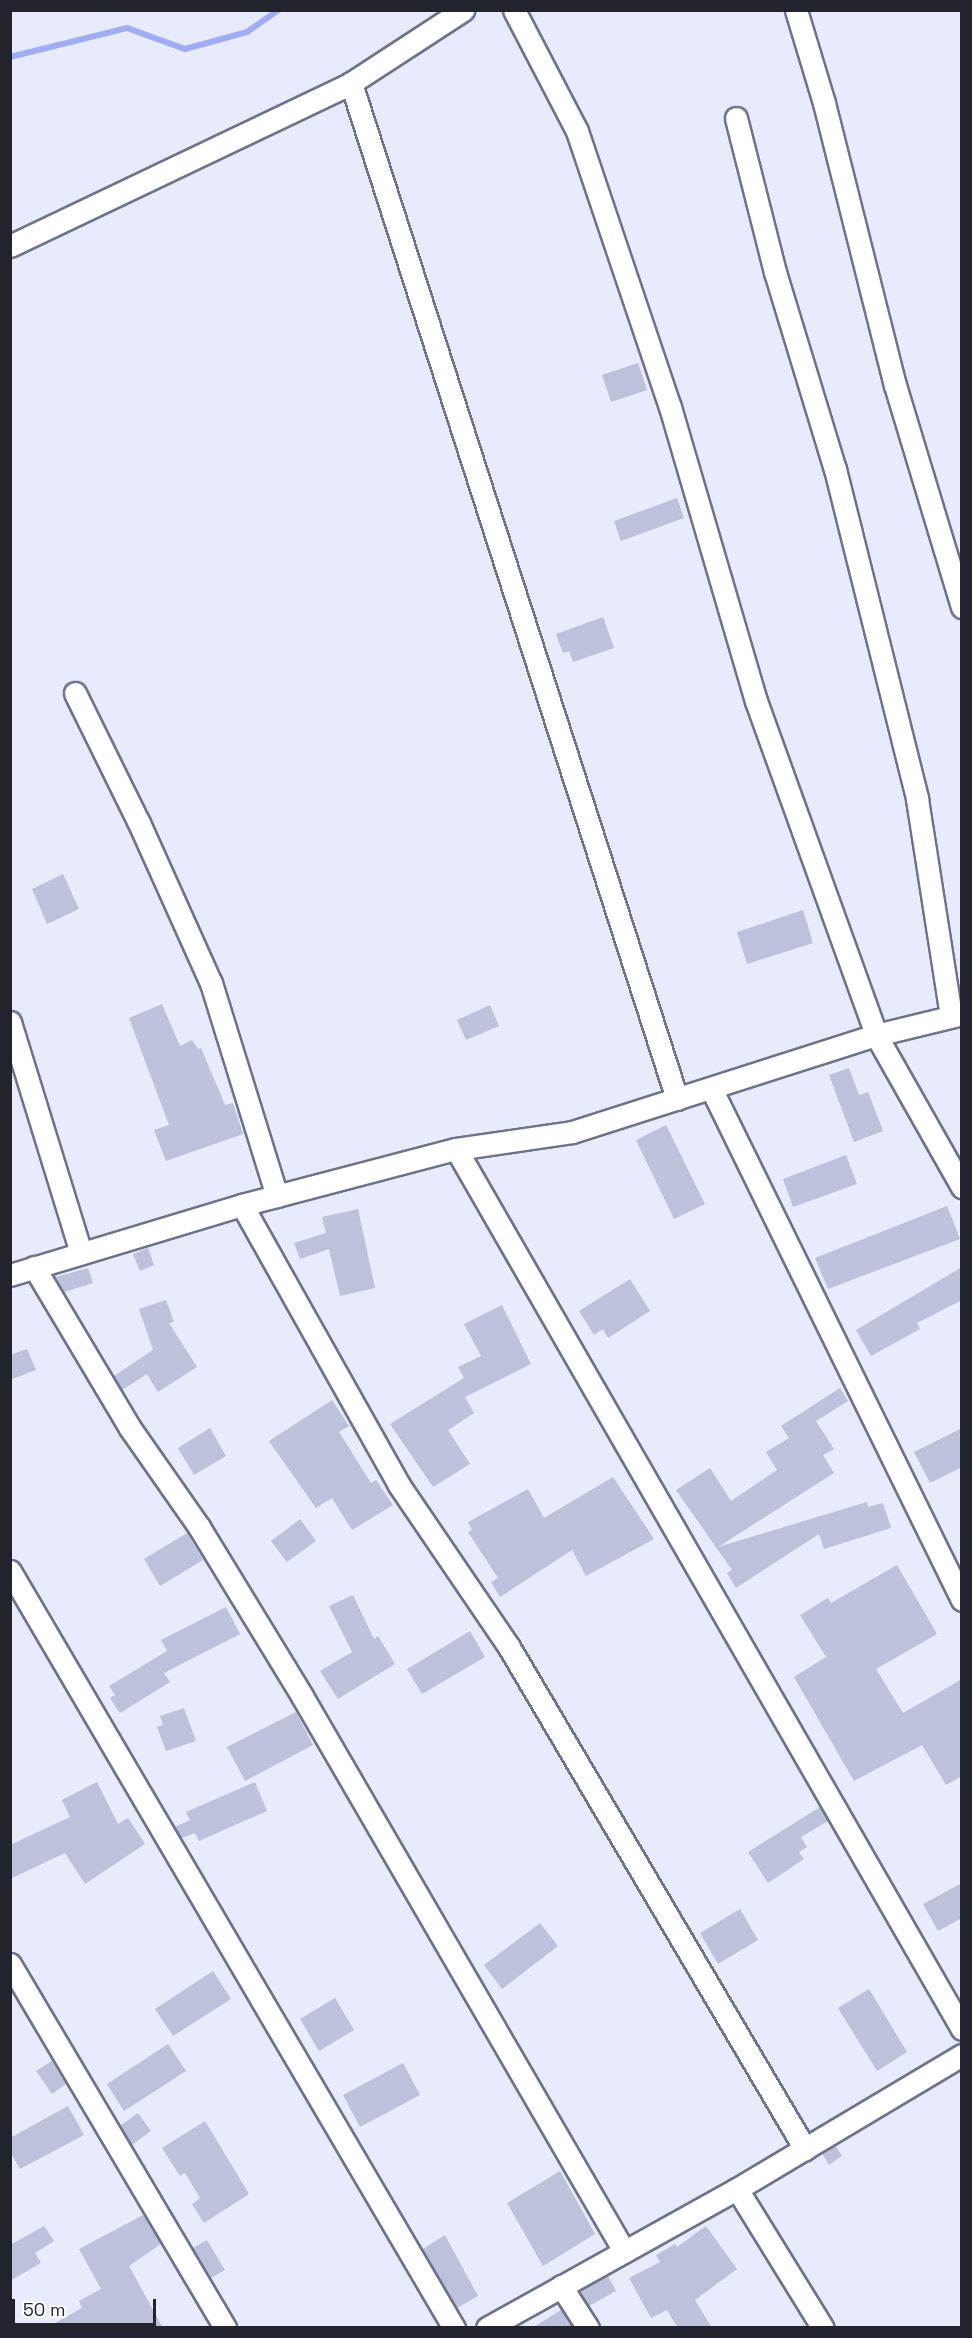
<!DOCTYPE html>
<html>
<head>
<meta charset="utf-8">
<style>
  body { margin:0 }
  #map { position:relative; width:972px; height:2338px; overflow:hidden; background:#e7ebfb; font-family:"Space Grotesk",sans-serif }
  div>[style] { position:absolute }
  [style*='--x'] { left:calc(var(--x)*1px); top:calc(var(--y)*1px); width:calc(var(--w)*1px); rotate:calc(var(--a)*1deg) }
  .stream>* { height:6px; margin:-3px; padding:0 3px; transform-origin:3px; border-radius:3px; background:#a1acf6 }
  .building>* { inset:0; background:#bcc1dc }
  .roads { filter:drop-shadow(2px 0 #6e728a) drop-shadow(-2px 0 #6e728a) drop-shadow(0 2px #6e728a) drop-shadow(0 -2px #6e728a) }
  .minor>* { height:21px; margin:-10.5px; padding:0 10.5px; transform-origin:10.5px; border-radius:10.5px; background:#fff }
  span { translate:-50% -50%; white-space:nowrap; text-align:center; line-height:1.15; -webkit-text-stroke:5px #fff; paint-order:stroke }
  .frame { position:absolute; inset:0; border:12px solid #21232d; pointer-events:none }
  .scale { position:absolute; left:12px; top:2299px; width:144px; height:27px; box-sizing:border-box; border:3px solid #21232d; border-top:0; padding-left:8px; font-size:18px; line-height:21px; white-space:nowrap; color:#21232d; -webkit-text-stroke:4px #fff; paint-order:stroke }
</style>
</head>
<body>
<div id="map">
  <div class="stream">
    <div style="--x:10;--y:57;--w:121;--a:-13.9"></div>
    <div style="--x:127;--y:28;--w:62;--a:19.9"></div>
    <div style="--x:185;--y:49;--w:64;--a:-15.3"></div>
    <div style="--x:247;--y:32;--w:39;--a:-35"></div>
  </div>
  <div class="building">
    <div style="clip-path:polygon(638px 363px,647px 390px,611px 402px,602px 375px)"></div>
    <div style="clip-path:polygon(677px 498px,684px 518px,621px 541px,614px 521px)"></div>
    <div style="clip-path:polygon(603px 617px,614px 648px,573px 662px,569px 651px,563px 653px,556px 634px)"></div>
    <div style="clip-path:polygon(63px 874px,79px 909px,47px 924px,32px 889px)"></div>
    <div style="clip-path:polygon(803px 910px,813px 943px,747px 964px,737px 932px)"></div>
    <div style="clip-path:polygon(162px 1004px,180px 1046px,192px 1040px,198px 1049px,201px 1048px,225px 1105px,233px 1103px,243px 1134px,166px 1161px,154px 1130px,169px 1125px,129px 1018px)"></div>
    <div style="clip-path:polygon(490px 1005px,499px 1026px,466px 1040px,457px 1020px)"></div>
    <div style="clip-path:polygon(849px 1068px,859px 1095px,868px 1092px,883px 1131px,854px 1142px,829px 1075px)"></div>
    <div style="clip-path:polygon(666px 1125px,705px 1204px,674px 1219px,636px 1140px)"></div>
    <div style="clip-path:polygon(846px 1155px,857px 1184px,793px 1207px,783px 1179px)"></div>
    <div style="clip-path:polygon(947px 1206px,960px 1239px,828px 1289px,815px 1258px)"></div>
    <div style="clip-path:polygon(358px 1209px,375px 1288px,340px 1296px,329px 1249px,300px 1259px,294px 1243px,326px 1233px,322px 1217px)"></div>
    <div style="clip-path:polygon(148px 1248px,154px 1265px,140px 1271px,133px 1254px)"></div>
    <div style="clip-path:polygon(962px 1267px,962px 1300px,917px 1323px,920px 1329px,871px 1356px,856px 1330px)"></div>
    <div style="clip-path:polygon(88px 1268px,93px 1283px,64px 1292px,56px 1277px)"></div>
    <div style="clip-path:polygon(630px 1279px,650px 1311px,608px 1338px,603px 1329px,594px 1335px,579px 1311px)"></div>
    <div style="clip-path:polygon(166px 1300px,174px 1322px,169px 1323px,197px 1367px,158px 1392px,147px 1374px,122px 1390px,114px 1376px,153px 1350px,139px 1309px)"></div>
    <div style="clip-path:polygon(502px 1305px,531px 1364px,465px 1397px,474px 1413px,448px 1430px,470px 1464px,433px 1487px,390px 1424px,464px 1378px,458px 1367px,481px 1356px,464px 1324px)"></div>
    <div style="clip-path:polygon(27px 1349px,36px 1370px,10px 1380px,10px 1355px)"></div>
    <div style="clip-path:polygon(840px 1388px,848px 1401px,816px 1421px,834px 1449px,823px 1455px,834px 1473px,718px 1547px,867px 1502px,868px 1507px,883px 1503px,891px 1528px,824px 1549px,819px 1534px,736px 1588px,727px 1573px,732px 1570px,676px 1490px,710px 1468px,731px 1501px,777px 1470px,766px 1452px,789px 1438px,781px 1426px)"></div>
    <div style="clip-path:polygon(332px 1400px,349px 1426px,339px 1432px,371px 1483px,376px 1480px,393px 1505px,352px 1530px,332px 1498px,316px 1508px,269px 1441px)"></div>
    <div style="clip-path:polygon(210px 1428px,226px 1456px,194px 1475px,178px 1448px)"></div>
    <div style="clip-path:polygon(962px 1428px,962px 1467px,930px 1483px,914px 1452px)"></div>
    <div style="clip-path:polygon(613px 1477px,654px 1539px,586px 1576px,572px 1550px,500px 1597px,491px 1582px,498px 1578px,468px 1532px,472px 1530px,468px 1522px,528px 1489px,544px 1518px)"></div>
    <div style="clip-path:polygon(300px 1519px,316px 1541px,287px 1562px,271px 1541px)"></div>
    <div style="clip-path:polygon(187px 1533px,203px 1560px,160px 1586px,144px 1559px)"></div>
    <div style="clip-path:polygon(897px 1565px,937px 1634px,876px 1669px,903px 1713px,962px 1679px,962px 1776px,946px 1785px,922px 1745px,854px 1781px,794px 1677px,826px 1657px,800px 1615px,828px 1598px,831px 1603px)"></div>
    <div style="clip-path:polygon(353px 1595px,374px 1639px,378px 1636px,395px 1664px,338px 1699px,320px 1671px,352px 1652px,329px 1606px)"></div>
    <div style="clip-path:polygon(226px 1607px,240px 1634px,164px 1673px,170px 1682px,120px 1713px,110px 1698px,115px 1695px,109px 1686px,167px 1651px,161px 1640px)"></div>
    <div style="clip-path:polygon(470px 1631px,485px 1657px,422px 1694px,407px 1669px)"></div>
    <div style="clip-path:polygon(184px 1708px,196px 1741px,166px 1751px,157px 1727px,163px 1725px,160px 1716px)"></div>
    <div style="clip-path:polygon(296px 1712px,313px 1745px,245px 1781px,227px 1747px)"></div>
    <div style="clip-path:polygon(97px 1782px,118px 1824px,128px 1818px,145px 1844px,85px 1884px,65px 1853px,10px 1879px,10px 1845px,70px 1817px,62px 1800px)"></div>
    <div style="clip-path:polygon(255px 1782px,267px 1811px,199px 1841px,195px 1833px,181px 1838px,175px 1827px,190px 1820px,186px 1812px)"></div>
    <div style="clip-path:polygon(820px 1807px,828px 1821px,801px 1837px,807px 1847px,799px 1852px,804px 1859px,768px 1883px,748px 1852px)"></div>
    <div style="clip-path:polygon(962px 1883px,962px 1918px,938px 1931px,923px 1904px)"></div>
    <div style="clip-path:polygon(740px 1909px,758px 1940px,718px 1964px,700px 1933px)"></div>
    <div style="clip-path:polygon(540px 1923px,558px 1946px,502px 1989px,484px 1965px)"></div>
    <div style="clip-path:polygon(213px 1971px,231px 1999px,173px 2036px,155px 2009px)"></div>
    <div style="clip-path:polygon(869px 1989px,907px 2052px,877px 2071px,838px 2008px)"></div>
    <div style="clip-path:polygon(335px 1998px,354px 2030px,319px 2051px,300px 2019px)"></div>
    <div style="clip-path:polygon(168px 2044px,186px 2071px,124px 2111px,107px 2084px)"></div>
    <div style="clip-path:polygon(52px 2061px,66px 2084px,52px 2094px,36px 2071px)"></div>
    <div style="clip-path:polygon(403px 2063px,420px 2095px,360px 2127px,343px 2095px)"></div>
    <div style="clip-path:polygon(68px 2106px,84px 2135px,20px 2169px,10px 2152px,10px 2138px)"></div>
    <div style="clip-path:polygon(138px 2113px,151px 2131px,132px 2145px,120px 2126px)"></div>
    <div style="clip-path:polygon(205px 2121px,249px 2194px,204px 2223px,192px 2204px,200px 2198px,185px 2173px,180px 2176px,162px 2148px)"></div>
    <div style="clip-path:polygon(835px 2145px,842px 2156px,829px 2165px,822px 2153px)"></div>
    <div style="clip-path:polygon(560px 2171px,595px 2234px,543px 2266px,507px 2203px)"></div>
    <div style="clip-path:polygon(143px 2215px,161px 2244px,129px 2266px,163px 2328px,46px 2328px,82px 2308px,79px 2301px,101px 2289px,79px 2249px)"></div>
    <div style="clip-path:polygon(44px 2226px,54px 2241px,35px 2253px,41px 2263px,10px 2281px,10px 2245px)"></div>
    <div style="clip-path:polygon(706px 2226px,737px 2269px,695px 2300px,712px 2328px,678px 2328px,667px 2310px,651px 2318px,629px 2278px,660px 2262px,656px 2255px,675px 2244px,677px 2247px)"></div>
    <div style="clip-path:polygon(445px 2235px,478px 2296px,457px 2308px,423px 2249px)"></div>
    <div style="clip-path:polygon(207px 2240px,225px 2270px,211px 2278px,193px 2248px)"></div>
    <div style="clip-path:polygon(608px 2276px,616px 2291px,589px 2306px,580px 2292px)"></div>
    <div style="clip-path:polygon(561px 2310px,573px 2328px,532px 2328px)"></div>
  </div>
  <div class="roads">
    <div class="minor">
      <div style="--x:514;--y:10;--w:136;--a:62.5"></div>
      <div style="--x:577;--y:131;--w:291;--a:71.4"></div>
      <div style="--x:670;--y:407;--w:306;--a:73.7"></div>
      <div style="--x:756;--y:701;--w:355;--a:70.2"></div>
      <div style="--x:876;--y:1035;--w:175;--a:60.5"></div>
      <div style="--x:796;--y:10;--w:97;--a:73.2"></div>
      <div style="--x:824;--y:103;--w:291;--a:75.9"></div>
      <div style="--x:895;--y:385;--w:232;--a:73.2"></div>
      <div style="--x:351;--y:83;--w:1067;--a:72.21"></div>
      <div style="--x:736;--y:118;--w:159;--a:75.8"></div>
      <div style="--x:775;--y:272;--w:206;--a:73.1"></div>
      <div style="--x:835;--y:469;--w:340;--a:76"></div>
      <div style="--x:917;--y:799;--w:220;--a:81.1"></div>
      <div style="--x:10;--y:246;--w:378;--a:-25.5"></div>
      <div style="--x:351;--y:83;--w:134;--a:-33.1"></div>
      <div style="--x:75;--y:693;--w:145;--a:63.8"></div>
      <div style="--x:139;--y:823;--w:175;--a:65.8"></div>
      <div style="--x:211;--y:983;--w:223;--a:72.8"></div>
      <div style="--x:10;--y:1022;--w:242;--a:72.9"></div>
      <div style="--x:711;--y:1088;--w:570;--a:63.88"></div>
      <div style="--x:456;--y:1149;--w:1015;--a:60.1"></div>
      <div style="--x:242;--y:1205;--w:321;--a:60.7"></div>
      <div style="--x:399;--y:1485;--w:196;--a:55.8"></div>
      <div style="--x:509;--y:1647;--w:583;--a:59.47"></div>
      <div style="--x:34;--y:1267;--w:187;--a:59.2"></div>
      <div style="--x:130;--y:1428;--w:121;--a:55.1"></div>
      <div style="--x:199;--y:1527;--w:198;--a:58.6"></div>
      <div style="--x:302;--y:1696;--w:642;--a:59.88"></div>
      <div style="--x:10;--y:1275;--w:242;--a:-16.8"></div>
      <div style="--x:242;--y:1205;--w:221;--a:-14.7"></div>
      <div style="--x:456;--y:1149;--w:117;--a:-8.3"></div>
      <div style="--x:572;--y:1132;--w:319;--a:-17.7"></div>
      <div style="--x:876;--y:1035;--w:89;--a:-13.7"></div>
      <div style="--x:10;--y:1571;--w:878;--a:59.61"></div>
      <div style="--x:10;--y:1964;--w:423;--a:59.4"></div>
      <div style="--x:737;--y:2189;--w:163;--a:58.3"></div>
      <div style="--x:561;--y:2286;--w:50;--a:57.3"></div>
      <div style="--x:487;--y:2328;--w:286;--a:-29.1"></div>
      <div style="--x:737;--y:2189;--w:262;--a:-30.8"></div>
    </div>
  </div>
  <div class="frame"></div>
  <div class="scale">50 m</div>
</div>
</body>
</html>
